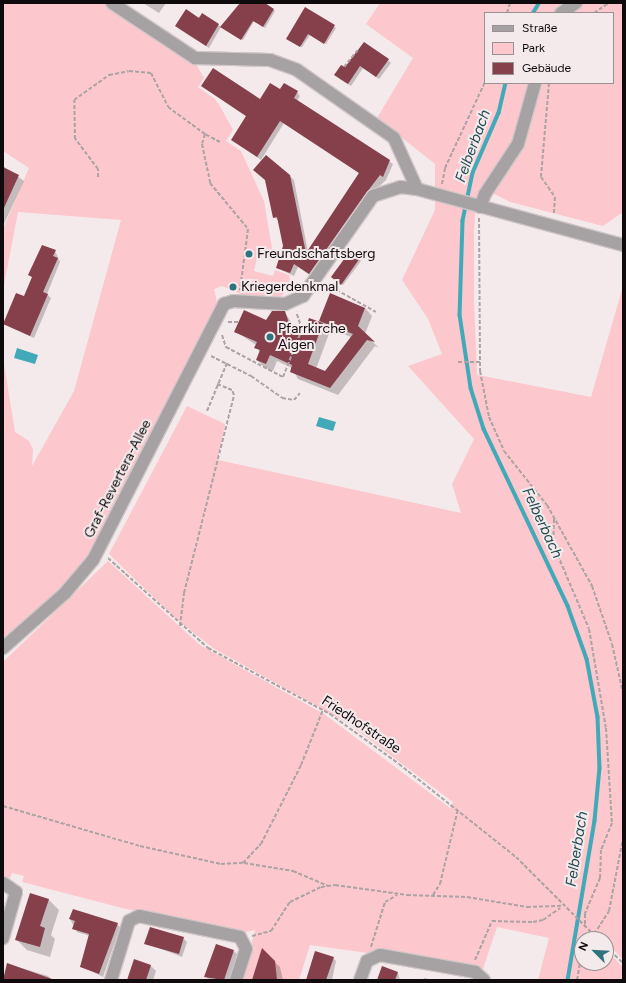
<!DOCTYPE html>
<html>
<head>
<meta charset="utf-8">
<style>
  body { margin:0 }
  #map { position:relative; width:626px; height:983px; overflow:hidden; background:#f5eaeb; font-family:Figtree,sans-serif }
  div>[style] { position:absolute }
  [style*='--x'] { left:calc(var(--x)*1px); top:calc(var(--y)*1px); width:calc(var(--w)*1px); rotate:calc(var(--a)*1deg) }
  .green>* { inset:0; background:#fcc7cd }
  .water>* { inset:0; background:#42a9b9 }
  .shadow>* { inset:0; background:#0003 }
  .stream>* { height:3.5px; margin:-1.75px; padding:0 1.75px; transform-origin:1.75px; border-radius:1.75px; background:#42a9b9 }
  .building>* { inset:0; background:#85404c }
  .path>* { height:2px; margin-top:-1px; transform-origin:0; background:repeating-linear-gradient(90deg,#aba3a4 0 4px,transparent 0 6px) }
  .roads { filter:drop-shadow(1px 0 #d0c6c7) drop-shadow(-1px 0 #d0c6c7) drop-shadow(0 1px #d0c6c7) drop-shadow(0 -1px #d0c6c7) }
  .minor>* { height:12px; margin:-6px; padding:0 6px; transform-origin:6px; border-radius:6px; background:#a6a1a2 }
  .dots>* { width:11px; height:11px; translate:-50% -50%; box-sizing:border-box; border:2px solid #f5eaeb; border-radius:50% }
  span { translate:-50% -50%; white-space:nowrap; text-align:center; line-height:1.15; -webkit-text-stroke:4px #f5eaeb; paint-order:stroke }
  .poi-label { font-size:14px; color:#0f0b0c }
  .left { translate:0 -50%; text-align:left }
  .street-label { font-size:14px; color:#0f0b0c }
  .water-label { font-size:15px; color:#1f4c53; font-style:italic }
  .frame { position:absolute; inset:0; border:4px solid #0f0b0c; pointer-events:none }
  .legend { position:absolute; left:484px; top:12px; width:130px; height:72px; box-sizing:border-box; background:#f5eaeb; border:1px solid #999192; margin:0; padding:5px 7px; list-style:none; font-size:12px; color:#0f0b0c }
  .legend li { display:flex; align-items:center; gap:8px; height:20px }
  .legend b { width:20px; border:1px solid #999192 }
  .north { position:absolute; left:574px; top:931px; width:40px; height:40px; box-sizing:border-box; background:#f5eaeb; border:1px solid #999192; border-radius:50%; rotate:294deg; font-size:11px; font-weight:700; line-height:16px; text-align:center; color:#0f0b0c }
  .north::after { content:''; display:block; margin:auto; width:14px; height:18px; background:#2d747f; clip-path:polygon(50% 0,100% 100%,50% 72%,0 100%) }
</style>
</head>
<body>
<div id="map">
  <div class="green">
    <div style="clip-path:polygon(3px 3px,103px 3px,196px 64px,204px 78px,198px 87px,215px 99px,221px 108px,233px 130px,226px 141px,241px 151px,264px 201px,272px 248px,271px 253px,259px 250px,254px 271px,273px 276px,275px 270px,289px 275px,290px 279px,283px 295px,276px 298px,243px 295px,222px 286px,214px 289px,218px 307px,96px 543px,67px 585px,3px 642px,3px 358px,15px 432px,29px 441px,33px 449px,32px 466px,74px 391px,121px 220px,18px 212px,3px 290px,3px 229px,29px 168px,3px 151px)"></div>
    <div style="clip-path:polygon(evenodd,380px 3px,623px 3px,623px 212px,603px 226px,510px 202px,483px 188px,476px 203px,474px 232px,474px 300px,477px 374px,478px 379px,478px 375px,591px 397px,623px 286px,623px 960px,599px 934px,598px 939px,582px 939px,582px 963px,606px 963px,606px 950px,623px 967px,623px 980px,538px 980px,549px 938px,497px 927px,483px 969px,310px 945px,299px 980px,242px 980px,255px 930px,246px 932px,126px 909px,22px 882px,24px 876px,12px 873px,10px 878px,3px 875px,3px 662px,108px 561px,200px 645px,324px 714px,450px 808px,453px 802px,349px 724px,213px 648px,174px 617px,109px 554px,187px 406px,225px 424px,218px 460px,461px 513px,452px 484px,474px 439px,408px 366px,442px 354px,428px 319px,402px 280px,435px 210px,435px 164px,377px 118px,413px 58px,366px 24px,380px 3px,485px 13px,613px 13px,613px 83px,485px 83px,485px 13px)"></div>
  </div>
  <div class="water">
    <div style="clip-path:polygon(17px 348px,38px 355px,35px 364px,14px 358px)"></div>
    <div style="clip-path:polygon(319px 417px,336px 422px,333px 431px,316px 426px)"></div>
  </div>
  <div class="shadow">
    <div style="clip-path:polygon(143px 3px,166px 3px,159px 13px)"></div>
    <div style="clip-path:polygon(241px 3px,263px 3px,275px 11px,265px 28px,254px 21px,243px 40px,221px 27px,209px 48px,179px 29px,202px 15px,221px 27px)"></div>
    <div style="clip-path:polygon(306px 9px,336px 28px,326px 44px,310px 35px,302px 47px,289px 40px)"></div>
    <div style="clip-path:polygon(388px 60px,391px 63px,379px 79px,363px 68px,351px 86px,338px 78px,346px 69px)"></div>
    <div style="clip-path:polygon(202px 86px,260px 100px,280px 90px,297px 92px,300px 96px,297px 101px,393px 164px,386px 180px,370px 195px,313px 277px,298px 267px,294px 276px,277px 268px,284px 246px,279px 221px,274px 217px,290px 176px,294px 180px,308px 252px,359px 173px,284px 123px,261px 160px,232px 140px,247px 117px)"></div>
    <div style="clip-path:polygon(3px 166px,24px 181px,3px 226px)"></div>
    <div style="clip-path:polygon(55px 251px,60px 262px,47px 294px,51px 298px,34px 338px,4px 324px,25px 298px,33px 278px,29px 274px)"></div>
    <div style="clip-path:polygon(350px 252px,361px 261px,343px 285px,334px 278px)"></div>
    <div style="clip-path:polygon(evenodd,330px 295px,365px 308px,372px 316px,365px 334px,379px 348px,375px 346px,338px 395px,298px 379px,292px 368px,277px 361px,273px 371px,264px 367px,257px 360px,260px 353px,256px 345px,235px 331px,285px 313px,294px 326px,305px 331px,310px 319px,324px 324px,320px 320px,330px 295px,326px 327px,351px 337px,325px 373px,316px 369px,330px 331px,326px 327px)"></div>
    <div style="clip-path:polygon(48px 899px,59px 910px,51px 935px,55px 939px,50px 957px,27px 950px,17px 940px)"></div>
    <div style="clip-path:polygon(70px 919px,117px 924px,120px 927px,103px 977px,81px 966px,90px 936px,77px 932px)"></div>
    <div style="clip-path:polygon(183px 938px,187px 942px,182px 957px,146px 943px)"></div>
    <div style="clip-path:polygon(262px 950px,280px 967px,283px 980px,253px 980px)"></div>
    <div style="clip-path:polygon(234px 951px,239px 956px,231px 980px,209px 980px,206px 977px)"></div>
    <div style="clip-path:polygon(333px 958px,336px 961px,332px 980px,308px 980px)"></div>
    <div style="clip-path:polygon(8px 964px,48px 976px,52px 980px,3px 980px)"></div>
    <div style="clip-path:polygon(150px 965px,156px 971px,153px 980px,128px 980px)"></div>
    <div style="clip-path:polygon(398px 973px,400px 980px,375px 980px,379px 980px)"></div>
    <div style="clip-path:polygon(424px 978px,434px 980px,423px 980px)"></div>
  </div>
  <div class="stream">
    <div style="--x:533;--y:13;--w:12;--a:-59"></div>
    <div style="--x:506;--y:83;--w:31;--a:103"></div>
    <div style="--x:499;--y:113;--w:65;--a:113.4"></div>
    <div style="--x:473;--y:173;--w:49;--a:101.8"></div>
    <div style="--x:463;--y:221;--w:94;--a:91.8"></div>
    <div style="--x:460;--y:315;--w:74;--a:81.4"></div>
    <div style="--x:471;--y:388;--w:43;--a:72.4"></div>
    <div style="--x:484;--y:429;--w:196;--a:64.6"></div>
    <div style="--x:568;--y:606;--w:56;--a:70.3"></div>
    <div style="--x:587;--y:659;--w:59;--a:79.3"></div>
    <div style="--x:598;--y:717;--w:51;--a:87.8"></div>
    <div style="--x:600;--y:768;--w:53;--a:95.4"></div>
    <div style="--x:595;--y:821;--w:161;--a:99.6"></div>
  </div>
  <div class="building">
    <div style="clip-path:polygon(240px 3px,265px 3px,274px 9px,263px 27px,253px 21px,241px 40px,220px 27px)"></div>
    <div style="clip-path:polygon(305px 7px,335px 25px,324px 44px,308px 34px,300px 47px,286px 39px)"></div>
    <div style="clip-path:polygon(186px 9px,199px 18px,202px 13px,219px 24px,206px 46px,175px 26px)"></div>
    <div style="clip-path:polygon(364px 42px,389px 59px,376px 77px,360px 66px,348px 84px,334px 75px,341px 65px,345px 67px)"></div>
    <div style="clip-path:polygon(213px 68px,260px 99px,270px 83px,280px 89px,284px 83px,298px 91px,294px 98px,390px 160px,383px 177px,380px 175px,367px 192px,309px 274px,294px 264px,290px 273px,276px 268px,283px 246px,277px 217px,273px 218px,265px 180px,253px 170px,266px 155px,290px 175px,306px 253px,359px 173px,280px 121px,257px 157px,231px 140px,246px 116px,201px 86px)"></div>
    <div style="clip-path:polygon(3px 167px,19px 175px,3px 210px)"></div>
    <div style="clip-path:polygon(42px 245px,56px 250px,53px 256px,58px 258px,43px 292px,48px 294px,30px 336px,3px 324px,16px 293px,24px 296px,32px 277px,28px 275px)"></div>
    <div style="clip-path:polygon(350px 251px,360px 258px,341px 285px,331px 277px)"></div>
    <div style="clip-path:polygon(330px 293px,365px 308px,358px 326px,375px 342px,367px 340px,330px 388px,290px 372px,292px 365px,270px 355px,266px 364px,256px 360px,260px 350px,254px 348px,257px 342px,234px 332px,244px 310px,266px 320px,272px 311px,285px 311px,289px 323px,305px 330px,309px 318px,323px 323px,308px 364px,325px 371px,353px 334px,319px 321px)"></div>
    <div style="clip-path:polygon(30px 893px,49px 899px,40px 926px,45px 928px,40px 947px,15px 940px)"></div>
    <div style="clip-path:polygon(73px 909px,118px 923px,99px 974px,80px 967px,89px 934px,72px 929px,75px 921px,69px 919px)"></div>
    <div style="clip-path:polygon(150px 927px,184px 937px,179px 954px,144px 944px)"></div>
    <div style="clip-path:polygon(216px 944px,234px 950px,224px 980px,204px 977px)"></div>
    <div style="clip-path:polygon(262px 948px,275px 961px,277px 980px,252px 980px)"></div>
    <div style="clip-path:polygon(315px 951px,334px 957px,326px 980px,306px 980px)"></div>
    <div style="clip-path:polygon(134px 959px,151px 965px,146px 980px,127px 980px)"></div>
    <div style="clip-path:polygon(7px 963px,52px 979px,52px 980px,3px 980px)"></div>
    <div style="clip-path:polygon(382px 966px,398px 972px,395px 980px,377px 980px)"></div>
  </div>
  <div class="path">
    <div style="--x:507;--y:13;--w:10;--a:-73"></div>
    <div style="--x:594;--y:13;--w:18;--a:-34"></div>
    <div style="--x:344;--y:67;--w:22;--a:-51"></div>
    <div style="--x:549;--y:83;--w:94;--a:94.9"></div>
    <div style="--x:541;--y:177;--w:24;--a:55"></div>
    <div style="--x:555;--y:197;--w:16;--a:94"></div>
    <div style="--x:220;--y:142;--w:17;--a:-152"></div>
    <div style="--x:205;--y:134;--w:10;--a:107"></div>
    <div style="--x:202;--y:144;--w:40;--a:78"></div>
    <div style="--x:210;--y:183;--w:60;--a:50.4"></div>
    <div style="--x:248;--y:229;--w:62;--a:97.5"></div>
    <div style="--x:98;--y:177;--w:8;--a:-90"></div>
    <div style="--x:98;--y:169;--w:38;--a:-127"></div>
    <div style="--x:75;--y:139;--w:39;--a:-91"></div>
    <div style="--x:74;--y:100;--w:43;--a:-35.5"></div>
    <div style="--x:109;--y:75;--w:20;--a:-11"></div>
    <div style="--x:129;--y:71;--w:22;--a:5"></div>
    <div style="--x:151;--y:73;--w:38;--a:63"></div>
    <div style="--x:168;--y:107;--w:46;--a:36.1"></div>
    <div style="--x:442;--y:184;--w:16;--a:-79"></div>
    <div style="--x:445;--y:168;--w:95;--a:-65.1"></div>
    <div style="--x:479;--y:218;--w:153;--a:89.6"></div>
    <div style="--x:480;--y:371;--w:47;--a:78.9"></div>
    <div style="--x:489;--y:417;--w:37;--a:66"></div>
    <div style="--x:504;--y:451;--w:69;--a:51.5"></div>
    <div style="--x:547;--y:505;--w:93;--a:60.9"></div>
    <div style="--x:592;--y:586;--w:61;--a:71"></div>
    <div style="--x:612;--y:644;--w:50;--a:77.3"></div>
    <div style="--x:326;--y:284;--w:57;--a:29.2"></div>
    <div style="--x:228;--y:322;--w:10;--a:0"></div>
    <div style="--x:222;--y:335;--w:13;--a:72"></div>
    <div style="--x:226;--y:347;--w:64;--a:27.8"></div>
    <div style="--x:283;--y:377;--w:52;--a:-68.4"></div>
    <div style="--x:302;--y:329;--w:18;--a:-109"></div>
    <div style="--x:211;--y:356;--w:45;--a:26.6"></div>
    <div style="--x:251;--y:376;--w:38;--a:35"></div>
    <div style="--x:282;--y:398;--w:12;--a:9"></div>
    <div style="--x:294;--y:400;--w:9;--a:-49"></div>
    <div style="--x:458;--y:362;--w:22;--a:0"></div>
    <div style="--x:207;--y:411;--w:52;--a:-67.4"></div>
    <div style="--x:554;--y:519;--w:25;--a:92"></div>
    <div style="--x:553;--y:544;--w:92;--a:67"></div>
    <div style="--x:589;--y:629;--w:100;--a:80.3"></div>
    <div style="--x:606;--y:728;--w:95;--a:86.4"></div>
    <div style="--x:612;--y:823;--w:29;--a:112"></div>
    <div style="--x:601;--y:850;--w:28;--a:92"></div>
    <div style="--x:600;--y:878;--w:39;--a:113"></div>
    <div style="--x:585;--y:914;--w:13;--a:90"></div>
    <div style="--x:108;--y:558;--w:135;--a:42"></div>
    <div style="--x:208;--y:648;--w:139;--a:28.4"></div>
    <div style="--x:330;--y:714;--w:85;--a:35.9"></div>
    <div style="--x:399;--y:764;--w:149;--a:38.5"></div>
    <div style="--x:516;--y:857;--w:116;--a:45"></div>
    <div style="--x:180;--y:626;--w:33;--a:-83"></div>
    <div style="--x:184;--y:593;--w:204;--a:-75.8"></div>
    <div style="--x:234;--y:395;--w:5;--a:-112"></div>
    <div style="--x:232;--y:390;--w:16;--a:-158"></div>
    <div style="--x:3;--y:806;--w:143;--a:16.3"></div>
    <div style="--x:140;--y:846;--w:83;--a:12.5"></div>
    <div style="--x:221;--y:864;--w:22;--a:-3"></div>
    <div style="--x:243;--y:863;--w:26;--a:-47"></div>
    <div style="--x:261;--y:844;--w:89;--a:-63.1"></div>
    <div style="--x:301;--y:765;--w:59;--a:-68.2"></div>
    <div style="--x:244;--y:863;--w:50;--a:9.3"></div>
    <div style="--x:293;--y:871;--w:38;--a:23"></div>
    <div style="--x:433;--y:895;--w:13;--a:-58"></div>
    <div style="--x:440;--y:884;--w:77;--a:-76.5"></div>
    <div style="--x:252;--y:936;--w:20;--a:-15"></div>
    <div style="--x:271;--y:931;--w:35;--a:-57"></div>
    <div style="--x:290;--y:902;--w:34;--a:-26"></div>
    <div style="--x:321;--y:887;--w:14;--a:-8"></div>
    <div style="--x:335;--y:885;--w:73;--a:7.9"></div>
    <div style="--x:407;--y:895;--w:60;--a:1.9"></div>
    <div style="--x:467;--y:897;--w:61;--a:9.5"></div>
    <div style="--x:527;--y:907;--w:36;--a:-2"></div>
    <div style="--x:591;--y:939;--w:33;--a:-57"></div>
    <div style="--x:609;--y:911;--w:74;--a:-79.1"></div>
    <div style="--x:371;--y:947;--w:47;--a:-72.7"></div>
    <div style="--x:385;--y:902;--w:14;--a:-30"></div>
    <div style="--x:606;--y:947;--w:23;--a:43"></div>
    <div style="--x:475;--y:960;--w:43;--a:-66.4"></div>
    <div style="--x:492;--y:921;--w:41;--a:1.4"></div>
    <div style="--x:533;--y:922;--w:10;--a:-11"></div>
    <div style="--x:543;--y:920;--w:21;--a:-35"></div>
    <div style="--x:577;--y:980;--w:29;--a:-80"></div>
  </div>
  <div class="roads">
    <div class="minor">
      <div style="--x:112;--y:3;--w:100;--a:33.5"></div>
      <div style="--x:195;--y:58;--w:75;--a:1.5"></div>
      <div style="--x:270;--y:60;--w:29;--a:20"></div>
      <div style="--x:297;--y:70;--w:118;--a:35"></div>
      <div style="--x:394;--y:138;--w:56;--a:65.7"></div>
      <div style="--x:561;--y:13;--w:18;--a:-34"></div>
      <div style="--x:480;--y:207;--w:14;--a:-69"></div>
      <div style="--x:485;--y:194;--w:60;--a:-56.6"></div>
      <div style="--x:518;--y:144;--w:63;--a:-74.4"></div>
      <div style="--x:3;--y:648;--w:83;--a:-41.6"></div>
      <div style="--x:65;--y:593;--w:43;--a:-49.7"></div>
      <div style="--x:93;--y:560;--w:288;--a:-62.9"></div>
      <div style="--x:224;--y:304;--w:9;--a:-18"></div>
      <div style="--x:233;--y:301;--w:52;--a:3.3"></div>
      <div style="--x:285;--y:304;--w:20;--a:-24"></div>
      <div style="--x:303;--y:296;--w:122;--a:-55"></div>
      <div style="--x:373;--y:196;--w:29;--a:-18"></div>
      <div style="--x:401;--y:187;--w:16;--a:7"></div>
      <div style="--x:417;--y:189;--w:213;--a:15.2"></div>
      <div style="--x:3;--y:883;--w:16;--a:35"></div>
      <div style="--x:16;--y:892;--w:48;--a:105.8"></div>
      <div style="--x:111;--y:980;--w:62;--a:-73"></div>
      <div style="--x:129;--y:921;--w:11;--a:-27"></div>
      <div style="--x:139;--y:916;--w:103;--a:11.7"></div>
      <div style="--x:240;--y:937;--w:13;--a:63"></div>
      <div style="--x:246;--y:949;--w:33;--a:108"></div>
      <div style="--x:360;--y:980;--w:20;--a:-70"></div>
      <div style="--x:367;--y:961;--w:14;--a:-25"></div>
      <div style="--x:380;--y:955;--w:97;--a:10.1"></div>
      <div style="--x:475;--y:972;--w:12;--a:42"></div>
    </div>
  </div>
  <div class="dots">
    <div style="left:249px;top:254px;background:#2d747f"></div>
    <div style="left:233px;top:287px;background:#2d747f"></div>
    <div style="left:270px;top:337px;background:#2d747f"></div>
  </div>
  <div class="poi-label">
    <span class="left" style="left:257px;top:254px">Freundschaftsberg</span>
    <span class="left" style="left:241px;top:287px">Kriegerdenkmal</span>
    <span class="left" style="left:278px;top:337px">Pfarrkirche<br>Aigen</span>
  </div>
  <div class="street-label">
    <span style="left:118px;top:479px;rotate:-63deg">Graf-Revertera-Allee</span>
    <span style="left:361px;top:725px;rotate:34deg">Friedhofstraße</span>
  </div>
  <div class="water-label">
    <span style="left:473px;top:146px;rotate:-70deg">Felberbach</span>
    <span style="left:542px;top:523px;rotate:65deg">Felberbach</span>
    <span style="left:577px;top:849px;rotate:-81deg">Felberbach</span>
  </div>
  <div class="frame"></div>
  <ul class="legend">
  <li><b style="height:5px;background:#a6a1a2"></b>Straße</li>
  <li><b style="height:11px;background:#fcc7cd"></b>Park</li>
  <li><b style="height:11px;background:#85404c"></b>Gebäude</li>
  </ul>
  <div class="north">N</div>
</div>
</body>
</html>
